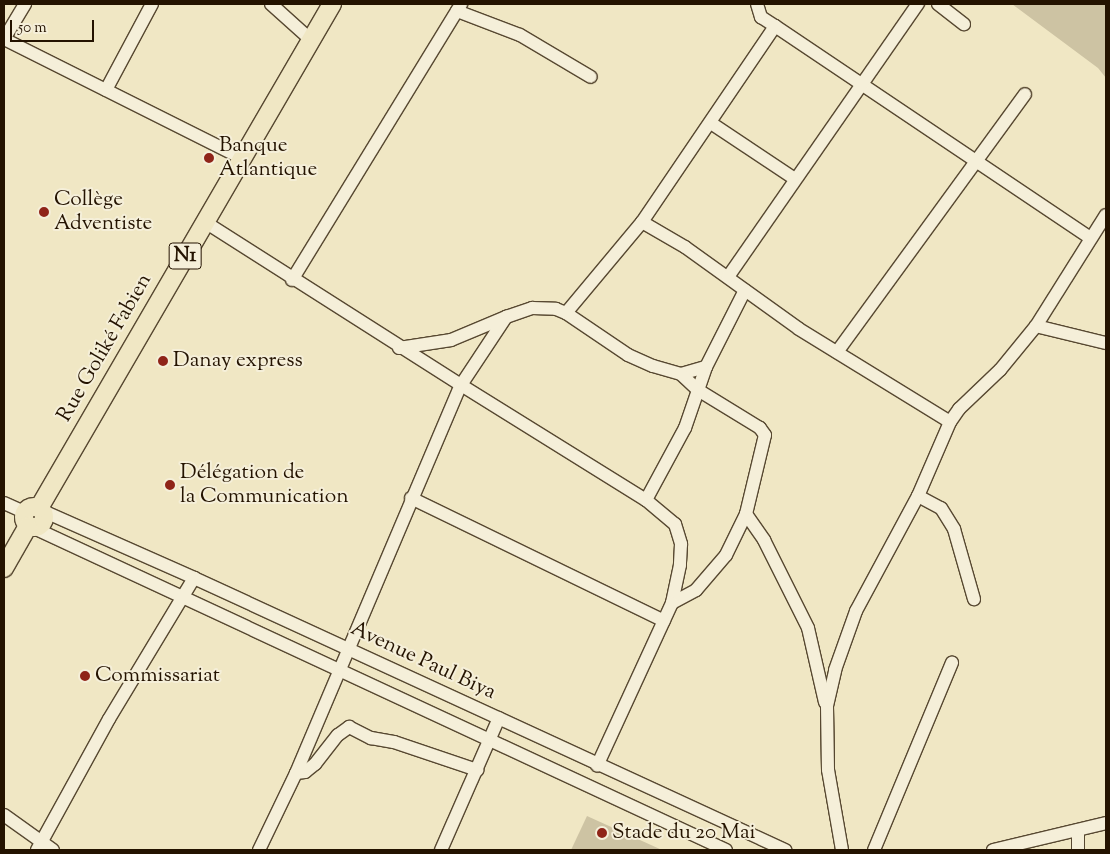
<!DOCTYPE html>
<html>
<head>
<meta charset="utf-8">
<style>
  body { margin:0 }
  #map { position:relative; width:1110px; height:854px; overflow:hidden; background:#f0e7c4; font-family:"Sorts Mill Goudy",serif }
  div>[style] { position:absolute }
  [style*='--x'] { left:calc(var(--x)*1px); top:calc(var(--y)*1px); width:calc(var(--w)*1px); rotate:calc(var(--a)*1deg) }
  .green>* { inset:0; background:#cdc3a3 }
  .roads { filter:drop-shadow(1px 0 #574831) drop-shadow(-1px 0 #574831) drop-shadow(0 1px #574831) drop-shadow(0 -1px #574831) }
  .minor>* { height:12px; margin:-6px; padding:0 6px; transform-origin:6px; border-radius:6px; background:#f5efd9 }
  .highway>* { height:18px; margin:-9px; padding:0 9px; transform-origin:9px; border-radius:9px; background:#f0e7c4 }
  .highway>.ring { margin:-9px; padding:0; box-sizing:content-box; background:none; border:18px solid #f0e7c4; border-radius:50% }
  .dots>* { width:14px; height:14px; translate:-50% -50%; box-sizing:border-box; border:2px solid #f5efd9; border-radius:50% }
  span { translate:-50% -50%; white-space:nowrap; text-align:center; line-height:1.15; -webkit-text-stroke:4px #f5efd9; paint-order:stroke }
  .shield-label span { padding:1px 4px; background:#f5efd9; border:1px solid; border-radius:4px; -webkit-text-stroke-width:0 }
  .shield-label { font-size:20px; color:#241300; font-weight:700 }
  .poi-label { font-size:21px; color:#241300 }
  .left { translate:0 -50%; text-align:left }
  .street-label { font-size:21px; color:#241300 }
  .frame { position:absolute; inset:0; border:5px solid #241300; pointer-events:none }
  .scale { position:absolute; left:10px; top:20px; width:84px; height:22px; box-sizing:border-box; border:2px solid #241300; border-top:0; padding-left:6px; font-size:15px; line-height:18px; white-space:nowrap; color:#241300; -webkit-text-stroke:4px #f5efd9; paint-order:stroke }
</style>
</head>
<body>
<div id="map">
  <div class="green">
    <div style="clip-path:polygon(1012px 4px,1106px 4px,1106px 78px,1098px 68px)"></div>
    <div style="clip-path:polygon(587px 816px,662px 850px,571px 850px)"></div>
  </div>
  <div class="roads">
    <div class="minor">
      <div style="--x:271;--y:4;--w:54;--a:42"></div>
      <div style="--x:757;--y:4;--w:14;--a:73"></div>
      <div style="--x:761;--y:17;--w:17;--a:33"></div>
      <div style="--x:938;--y:4;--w:33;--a:38"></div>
      <div style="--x:457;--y:11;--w:67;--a:20.9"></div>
      <div style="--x:520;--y:35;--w:82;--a:30.6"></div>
      <div style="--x:4;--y:39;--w:266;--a:26.6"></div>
      <div style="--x:4;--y:39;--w:41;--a:-59"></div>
      <div style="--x:106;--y:90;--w:98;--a:-61.9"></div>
      <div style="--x:711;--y:123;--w:101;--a:33.7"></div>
      <div style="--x:205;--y:222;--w:303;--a:32.5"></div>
      <div style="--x:461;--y:385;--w:82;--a:-56.5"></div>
      <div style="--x:506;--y:317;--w:28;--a:-19"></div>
      <div style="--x:532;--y:308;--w:24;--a:2"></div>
      <div style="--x:556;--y:309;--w:11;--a:22"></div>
      <div style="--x:566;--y:313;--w:119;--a:-50.1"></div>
      <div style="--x:642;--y:222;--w:237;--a:-55.8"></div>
      <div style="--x:775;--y:26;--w:380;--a:33.9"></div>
      <div style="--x:642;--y:222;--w:50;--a:30.2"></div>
      <div style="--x:685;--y:247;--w:140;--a:35.7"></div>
      <div style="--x:799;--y:329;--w:177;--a:31.6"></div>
      <div style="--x:728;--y:277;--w:333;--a:-55.2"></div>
      <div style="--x:292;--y:280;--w:324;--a:-58.5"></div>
      <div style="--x:566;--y:313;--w:75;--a:34.1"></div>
      <div style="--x:628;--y:355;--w:27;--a:24"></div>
      <div style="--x:653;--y:366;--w:29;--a:16"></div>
      <div style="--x:681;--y:374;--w:26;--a:-16"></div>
      <div style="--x:1036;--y:326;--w:72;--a:13.7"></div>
      <div style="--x:399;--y:348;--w:53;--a:-8.7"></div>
      <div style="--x:451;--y:340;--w:60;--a:-22.7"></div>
      <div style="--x:837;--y:352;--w:319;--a:-53.9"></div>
      <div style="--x:918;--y:496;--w:26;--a:28"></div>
      <div style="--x:941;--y:508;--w:25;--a:58"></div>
      <div style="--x:954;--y:529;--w:73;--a:74.1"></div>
      <div style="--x:411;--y:498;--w:281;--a:25.9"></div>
      <div style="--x:646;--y:500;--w:82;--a:-61.6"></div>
      <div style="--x:685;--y:428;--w:65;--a:-71"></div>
      <div style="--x:706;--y:367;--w:86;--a:-63.1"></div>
      <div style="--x:4;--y:503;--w:22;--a:24"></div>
      <div style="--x:43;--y:511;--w:165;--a:23.9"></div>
      <div style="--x:194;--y:578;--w:651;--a:24.71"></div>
      <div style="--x:746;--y:514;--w:32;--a:55"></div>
      <div style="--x:764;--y:540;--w:98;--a:63.4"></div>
      <div style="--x:808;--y:628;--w:76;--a:77.1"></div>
      <div style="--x:34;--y:528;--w:763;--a:24.95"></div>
      <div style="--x:672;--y:603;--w:27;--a:-28"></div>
      <div style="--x:696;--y:590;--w:46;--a:-49.4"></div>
      <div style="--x:726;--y:555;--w:46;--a:-64"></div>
      <div style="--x:746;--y:514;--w:81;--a:-76.5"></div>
      <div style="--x:765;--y:435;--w:9;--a:-126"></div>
      <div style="--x:760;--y:428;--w:73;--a:-148.5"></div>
      <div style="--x:698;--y:390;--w:23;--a:-137"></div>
      <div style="--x:296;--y:773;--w:9;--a:-6"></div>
      <div style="--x:305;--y:772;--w:13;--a:-39"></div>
      <div style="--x:315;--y:764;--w:37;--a:-52"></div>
      <div style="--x:338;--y:735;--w:14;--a:-36"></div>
      <div style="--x:349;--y:727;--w:25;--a:27"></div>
      <div style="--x:371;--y:738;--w:23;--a:10"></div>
      <div style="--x:394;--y:742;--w:88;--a:18.6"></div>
      <div style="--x:4;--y:815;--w:60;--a:35.5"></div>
      <div style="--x:37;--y:850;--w:149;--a:-61.2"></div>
      <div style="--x:109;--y:719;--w:165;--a:-58.9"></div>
      <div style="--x:259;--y:850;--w:85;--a:-64.3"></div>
      <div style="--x:296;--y:773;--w:422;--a:-67"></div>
      <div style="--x:461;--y:385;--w:218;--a:31.9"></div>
      <div style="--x:646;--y:500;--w:38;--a:40"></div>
      <div style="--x:675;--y:524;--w:21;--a:73"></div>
      <div style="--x:681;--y:544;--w:21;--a:93"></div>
      <div style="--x:680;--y:565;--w:39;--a:102"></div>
      <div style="--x:672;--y:603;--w:179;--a:114.7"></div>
      <div style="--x:441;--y:850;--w:144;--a:-66.3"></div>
      <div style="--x:842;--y:850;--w:81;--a:-99.9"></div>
      <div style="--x:828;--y:770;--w:64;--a:-90.9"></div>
      <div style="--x:827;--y:706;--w:37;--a:-77"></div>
      <div style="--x:835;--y:670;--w:63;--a:-70.4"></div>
      <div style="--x:856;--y:611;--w:131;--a:-61.7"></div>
      <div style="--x:918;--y:496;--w:81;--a:-66.6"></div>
      <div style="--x:950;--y:422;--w:16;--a:-55"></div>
      <div style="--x:959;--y:409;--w:57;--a:-43.6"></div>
      <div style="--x:1000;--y:370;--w:57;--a:-50.7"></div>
      <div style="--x:1036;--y:326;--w:131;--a:-57.8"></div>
      <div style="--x:874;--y:850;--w:203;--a:-67.4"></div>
      <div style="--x:993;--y:850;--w:116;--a:-13.4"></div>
      <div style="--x:1078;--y:850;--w:20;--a:-90"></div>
    </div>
    <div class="highway">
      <div class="ring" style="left:24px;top:507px;width:2px;height:2px"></div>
      <div style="--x:39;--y:508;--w:583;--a:-59.83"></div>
      <div style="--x:4;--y:568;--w:48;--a:-60.3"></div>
    </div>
  </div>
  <div class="dots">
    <div style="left:209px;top:158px;background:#8f2418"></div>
    <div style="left:44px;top:212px;background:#8f2418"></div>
    <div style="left:163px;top:361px;background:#8f2418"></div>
    <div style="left:170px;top:485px;background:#8f2418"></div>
    <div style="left:85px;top:676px;background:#8f2418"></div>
    <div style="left:602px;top:833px;background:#8f2418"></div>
  </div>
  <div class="shield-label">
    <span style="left:185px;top:256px">N1</span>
  </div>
  <div class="poi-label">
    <span class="left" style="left:219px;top:158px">Banque<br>Atlantique</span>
    <span class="left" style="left:54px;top:212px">Collège<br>Adventiste</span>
    <span class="left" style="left:173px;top:361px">Danay express</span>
    <span class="left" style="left:180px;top:485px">Délégation de<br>la Communication</span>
    <span class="left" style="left:95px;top:676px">Commissariat</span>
    <span class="left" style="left:612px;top:833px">Stade du 20 Mai</span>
  </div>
  <div class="street-label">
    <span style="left:105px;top:348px;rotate:-60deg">Rue Goliké Fabien</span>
    <span style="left:423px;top:661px;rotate:25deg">Avenue Paul Biya</span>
  </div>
  <div class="frame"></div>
  <div class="scale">50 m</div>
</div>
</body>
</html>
